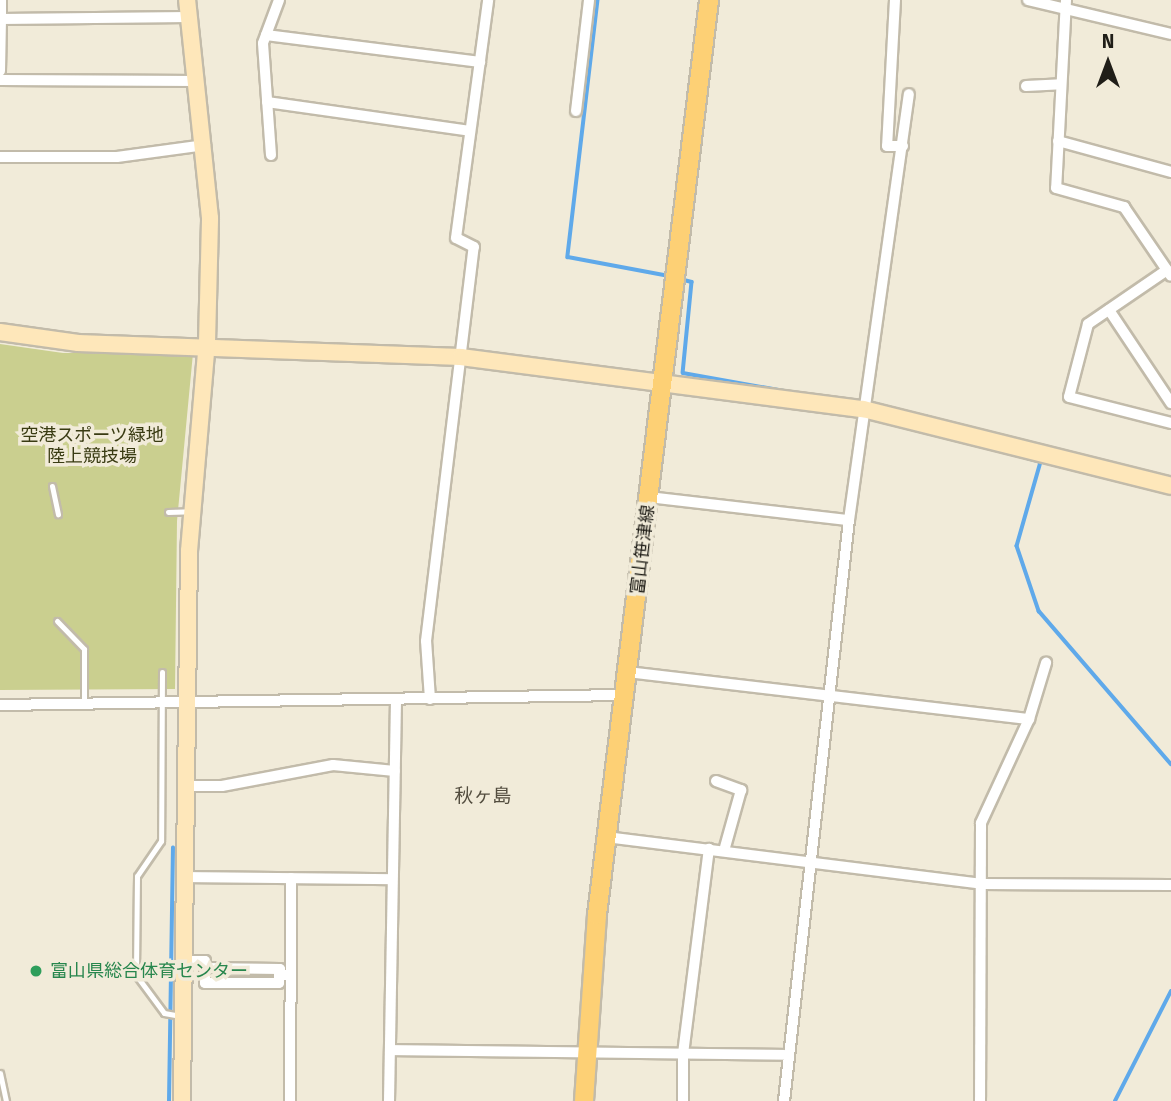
<!DOCTYPE html>
<html>
<head>
<meta charset="utf-8">
<style>
  body { margin:0 }
  #map { position:relative; width:1171px; height:1101px; overflow:hidden; background:#f1ebd9; font-family:"Fira Sans","Noto Sans JP",sans-serif }
  div>[style] { position:absolute }
  [style*='--x'] { left:calc(var(--x)*1px); top:calc(var(--y)*1px); width:calc(var(--w)*1px); rotate:calc(var(--a)*1deg) }
  .green>* { inset:0; background:#cacf8f }
  .stream>* { height:3.5px; margin:-1.75px; padding:0 1.75px; transform-origin:1.75px; border-radius:1.75px; background:#5fa9ea }
  .roads { filter:drop-shadow(2px 0 #c2bbaa) drop-shadow(-2px 0 #c2bbaa) drop-shadow(0 2px #c2bbaa) drop-shadow(0 -2px #c2bbaa) }
  .lane>* { height:5px; margin:-2.5px; padding:0 2.5px; transform-origin:2.5px; border-radius:2.5px; background:#fff }
  .street>* { height:10px; margin:-5px; padding:0 5px; transform-origin:5px; border-radius:5px; background:#fff }
  .secondary>* { height:16px; margin:-8px; padding:0 8px; transform-origin:8px; border-radius:8px; background:#fee7ba }
  .primary>* { height:18px; margin:-9px; padding:0 9px; transform-origin:9px; border-radius:9px; background:#fdd075 }
  .dots>* { width:19px; height:19px; translate:-50% -50%; box-sizing:border-box; border:4px solid #f1ebd9; border-radius:50% }
  span { translate:-50% -50%; white-space:nowrap; text-align:center; line-height:1.15; -webkit-text-stroke:7px #f1ebd9; paint-order:stroke }
  .park-label { font-size:18px; color:#393b12 }
  .street-label { font-size:18px; color:#201e18 }
  .leisure-label { font-size:18px; color:#27864d }
  .left { translate:0 -50%; text-align:left }
  .neighbourhood-label { font-size:19px; color:#524c3e }
  .north { position:absolute; left:1073px; top:28px; width:70px; height:70px; -webkit-text-stroke:5px #f1ebd9; paint-order:stroke; rotate:0deg; font-size:19px; font-weight:700; line-height:28px; text-align:center; color:#201e18 }
  .north::after { content:''; display:block; margin:auto; width:24px; height:32px; background:#201e18; clip-path:polygon(50% 0,100% 100%,50% 72%,0 100%) }
</style>
</head>
<body>
<div id="map">
  <div class="green">
    <div style="clip-path:polygon(0 344px,63px 353px,193px 353px,177px 521px,175px 689px,0 690px)"></div>
  </div>
  <div class="stream">
    <div style="--x:598;--y:0;--w:259;--a:96.7"></div>
    <div style="--x:568;--y:257;--w:104;--a:10.6"></div>
    <div style="--x:680;--y:279;--w:12;--a:14"></div>
    <div style="--x:692;--y:282;--w:91;--a:95.6"></div>
    <div style="--x:683;--y:373;--w:239;--a:10.1"></div>
    <div style="--x:925;--y:416;--w:47;--a:17.3"></div>
    <div style="--x:981;--y:445;--w:62;--a:15.8"></div>
    <div style="--x:1041;--y:462;--w:87;--a:105.9"></div>
    <div style="--x:1017;--y:546;--w:69;--a:71.3"></div>
    <div style="--x:1039;--y:611;--w:202;--a:49.2"></div>
    <div style="--x:169;--y:1101;--w:253;--a:-89.1"></div>
    <div style="--x:1115;--y:1101;--w:123;--a:-63"></div>
  </div>
  <div class="roads">
    <div class="lane">
      <div style="--x:52;--y:486;--w:29;--a:78"></div>
      <div style="--x:168;--y:512;--w:23;--a:-2"></div>
      <div style="--x:57;--y:621;--w:39;--a:46"></div>
      <div style="--x:84;--y:649;--w:56;--a:90"></div>
      <div style="--x:162;--y:672;--w:169;--a:90.3"></div>
      <div style="--x:161;--y:841;--w:42;--a:124.4"></div>
      <div style="--x:137;--y:876;--w:99;--a:90.6"></div>
      <div style="--x:136;--y:975;--w:47;--a:53.6"></div>
      <div style="--x:164;--y:1013;--w:17;--a:10"></div>
      <div style="--x:0;--y:1073;--w:29;--a:78"></div>
    </div>
    <div class="street">
      <div style="--x:1;--y:0;--w:19;--a:90"></div>
      <div style="--x:1;--y:19;--w:188;--a:-0.6"></div>
      <div style="--x:895;--y:0;--w:146;--a:93.1"></div>
      <div style="--x:887;--y:146;--w:16;--a:0"></div>
      <div style="--x:1028;--y:0;--w:147;--a:13.4"></div>
      <div style="--x:1066;--y:0;--w:188;--a:93"></div>
      <div style="--x:1056;--y:188;--w:71;--a:15.6"></div>
      <div style="--x:1124;--y:207;--w:83;--a:55.7"></div>
      <div style="--x:266;--y:35;--w:216;--a:7.2"></div>
      <div style="--x:0;--y:71;--w:52;--a:-88.9"></div>
      <div style="--x:0;--y:80;--w:197;--a:0.3"></div>
      <div style="--x:1026;--y:86;--w:35;--a:-3"></div>
      <div style="--x:267;--y:102;--w:205;--a:8.1"></div>
      <div style="--x:576;--y:111;--w:112;--a:-83.3"></div>
      <div style="--x:1058;--y:141;--w:117;--a:15.3"></div>
      <div style="--x:271;--y:155;--w:112;--a:-94.1"></div>
      <div style="--x:263;--y:43;--w:46;--a:-69.6"></div>
      <div style="--x:0;--y:157;--w:117;--a:0"></div>
      <div style="--x:117;--y:157;--w:89;--a:-7.8"></div>
      <div style="--x:1167;--y:270;--w:96;--a:145.6"></div>
      <div style="--x:1088;--y:324;--w:75;--a:104.6"></div>
      <div style="--x:1069;--y:397;--w:105;--a:14.3"></div>
      <div style="--x:1109;--y:310;--w:112;--a:56.3"></div>
      <div style="--x:649;--y:497;--w:201;--a:6.6"></div>
      <div style="--x:628;--y:672;--w:404;--a:6.7"></div>
      <div style="--x:1029;--y:719;--w:115;--a:114.8"></div>
      <div style="--x:981;--y:823;--w:278;--a:90.2"></div>
      <div style="--x:430;--y:699;--w:58;--a:-93.9"></div>
      <div style="--x:426;--y:641;--w:397;--a:-83.1"></div>
      <div style="--x:474;--y:247;--w:20;--a:-153"></div>
      <div style="--x:456;--y:238;--w:240;--a:-82.3"></div>
      <div style="--x:0;--y:705;--w:624;--a:-0.92"></div>
      <div style="--x:1029;--y:719;--w:59;--a:-73.1"></div>
      <div style="--x:716;--y:781;--w:27;--a:20"></div>
      <div style="--x:741;--y:790;--w:63;--a:105.6"></div>
      <div style="--x:186;--y:786;--w:36;--a:0"></div>
      <div style="--x:222;--y:786;--w:113;--a:-10.7"></div>
      <div style="--x:333;--y:765;--w:62;--a:5.5"></div>
      <div style="--x:606;--y:837;--w:379;--a:7.1"></div>
      <div style="--x:982;--y:884;--w:189;--a:0.3"></div>
      <div style="--x:186;--y:877;--w:206;--a:0.6"></div>
      <div style="--x:184;--y:961;--w:21;--a:0"></div>
      <div style="--x:205;--y:961;--w:22;--a:90"></div>
      <div style="--x:205;--y:983;--w:74;--a:0"></div>
      <div style="--x:279;--y:983;--w:8;--a:-90"></div>
      <div style="--x:279;--y:975;--w:11;--a:0"></div>
      <div style="--x:205;--y:968;--w:75;--a:0.8"></div>
      <div style="--x:280;--y:969;--w:6;--a:99"></div>
      <div style="--x:390;--y:1050;--w:394;--a:0.7"></div>
      <div style="--x:290;--y:1101;--w:223;--a:-89.7"></div>
      <div style="--x:389;--y:1101;--w:401;--a:-89"></div>
      <div style="--x:683;--y:1101;--w:47;--a:-90"></div>
      <div style="--x:683;--y:1054;--w:207;--a:-82.8"></div>
      <div style="--x:784;--y:1101;--w:585;--a:-83.62"></div>
      <div style="--x:849;--y:520;--w:430;--a:-82"></div>
    </div>
    <div class="secondary">
      <div style="--x:0;--y:332;--w:79;--a:8"></div>
      <div style="--x:78;--y:343;--w:383;--a:2.1"></div>
      <div style="--x:461;--y:357;--w:405;--a:7.4"></div>
      <div style="--x:863;--y:409;--w:317;--a:14"></div>
      <div style="--x:182;--y:1101;--w:550;--a:-89.27"></div>
      <div style="--x:189;--y:551;--w:209;--a:-85.1"></div>
      <div style="--x:207;--y:343;--w:125;--a:-88.6"></div>
      <div style="--x:210;--y:218;--w:219;--a:-96"></div>
    </div>
    <div class="primary">
      <div style="--x:584;--y:1101;--w:186;--a:-86"></div>
      <div style="--x:597;--y:915;--w:922;--a:-83.02"></div>
    </div>
  </div>
  <div class="dots">
    <div style="left:36px;top:971px;background:#2e9e5b"></div>
  </div>
  <div class="park-label">
    <span style="left:92px;top:446px">空港スポーツ緑地<br>陸上競技場</span>
  </div>
  <div class="street-label">
    <span style="left:643px;top:550px;rotate:-83deg">富山笹津線</span>
  </div>
  <div class="leisure-label">
    <span class="left" style="left:50px;top:971px">富山県総合体育センター</span>
  </div>
  <div class="neighbourhood-label">
    <span style="left:483px;top:796px">秋ヶ島</span>
  </div>
  <div class="north">N</div>
</div>
</body>
</html>
